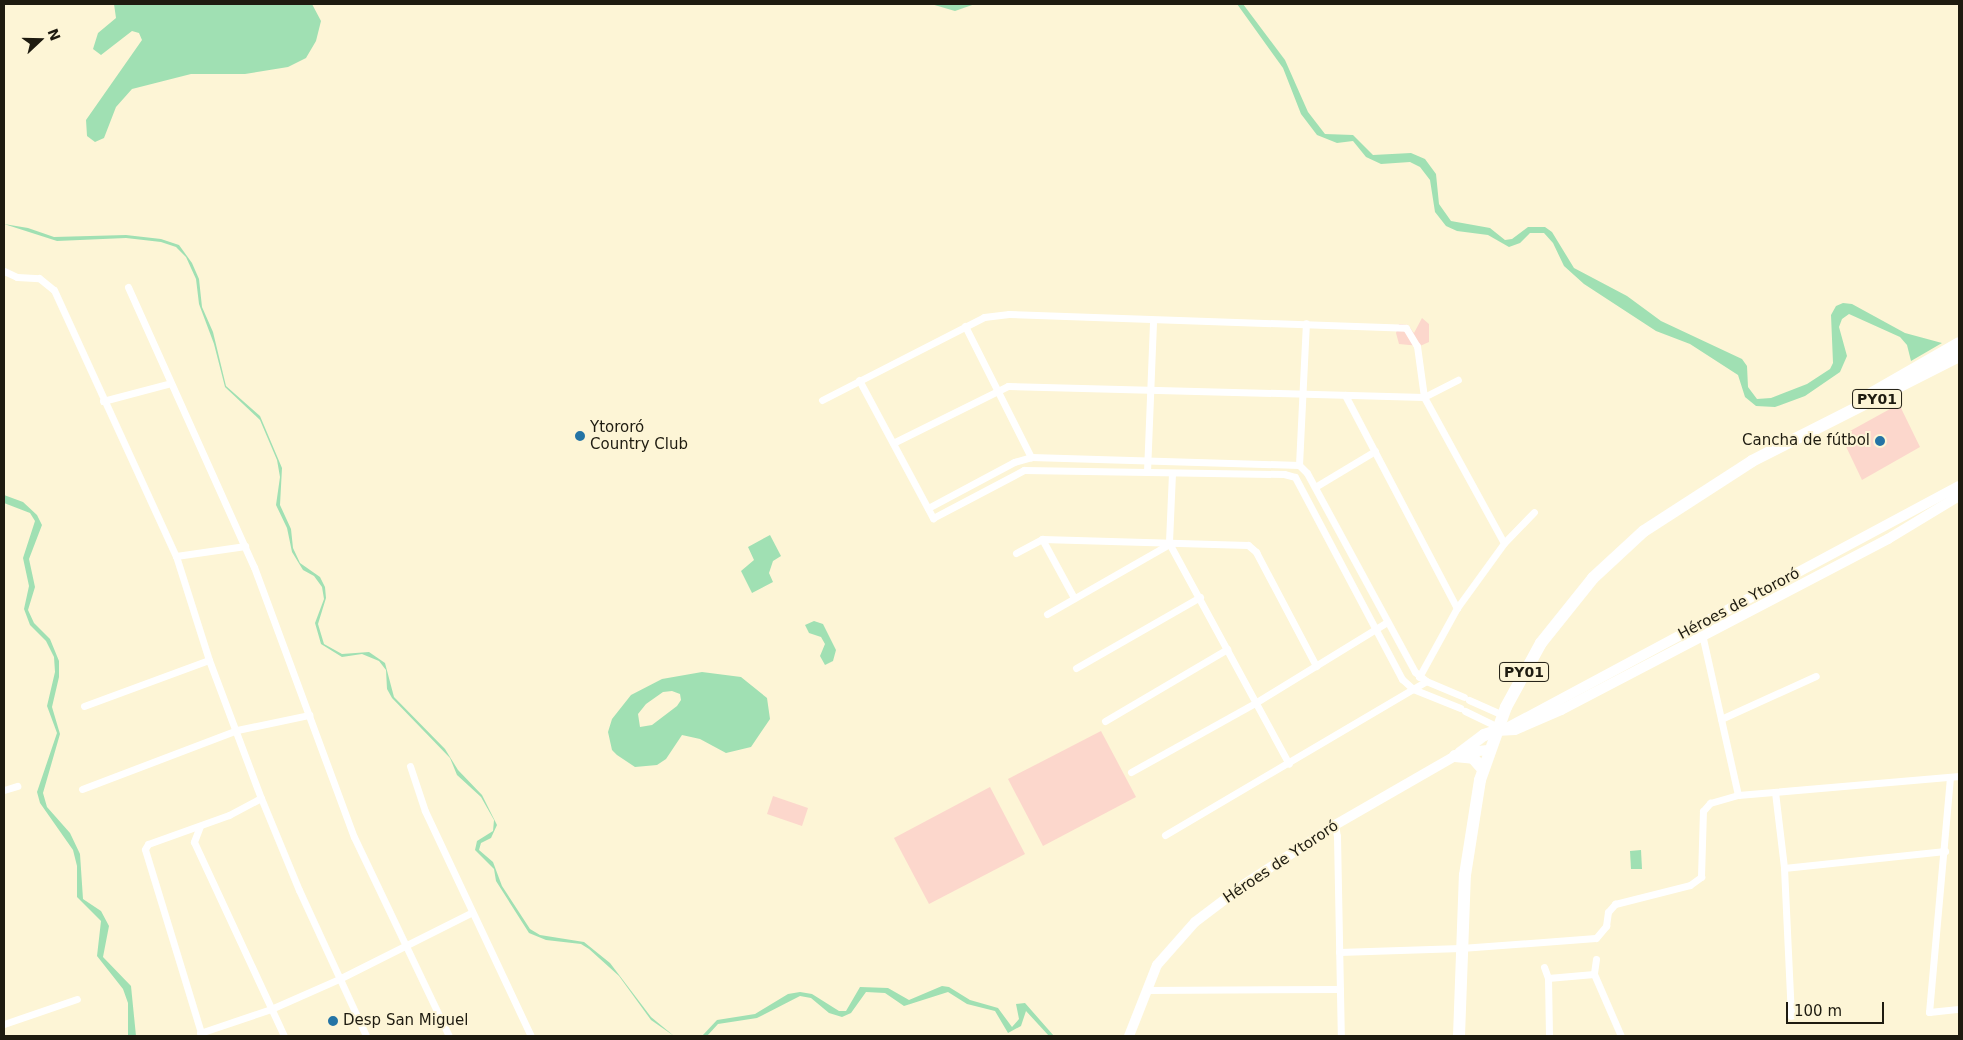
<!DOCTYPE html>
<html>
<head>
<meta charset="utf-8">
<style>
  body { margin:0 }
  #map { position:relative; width:1963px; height:1040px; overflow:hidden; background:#fdf5d6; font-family:"DejaVu Sans",sans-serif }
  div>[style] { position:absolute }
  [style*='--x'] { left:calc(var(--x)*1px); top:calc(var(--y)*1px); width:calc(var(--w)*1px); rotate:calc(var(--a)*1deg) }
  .green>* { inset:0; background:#fcd7cc }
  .water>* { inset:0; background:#a0e0b3 }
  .street>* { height:7px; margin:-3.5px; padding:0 3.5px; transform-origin:3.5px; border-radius:3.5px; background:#fff }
  .secondary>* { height:10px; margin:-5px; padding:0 5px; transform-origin:5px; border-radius:5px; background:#fff }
  .highway>* { height:12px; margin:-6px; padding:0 6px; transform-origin:6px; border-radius:6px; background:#fff }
  .dots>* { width:14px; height:14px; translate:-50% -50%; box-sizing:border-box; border:2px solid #fdf5d6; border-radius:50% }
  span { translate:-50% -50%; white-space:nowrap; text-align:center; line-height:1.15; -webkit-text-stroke:4px #fdf5d6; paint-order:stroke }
  .shield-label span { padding:1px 4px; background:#fdf5d6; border:1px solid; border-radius:4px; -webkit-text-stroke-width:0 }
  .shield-label { font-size:14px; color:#1e1b10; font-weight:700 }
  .poi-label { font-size:15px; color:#1e1b10 }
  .left { translate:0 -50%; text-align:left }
  .right { translate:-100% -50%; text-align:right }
  .street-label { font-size:15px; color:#1e1b10 }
  .frame { position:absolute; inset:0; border:5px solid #1e1b10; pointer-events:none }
  .north { position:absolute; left:15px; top:15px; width:50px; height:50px; -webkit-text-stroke:4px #fdf5d6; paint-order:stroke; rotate:69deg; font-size:14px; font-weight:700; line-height:20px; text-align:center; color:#1e1b10 }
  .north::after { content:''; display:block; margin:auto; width:18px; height:22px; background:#1e1b10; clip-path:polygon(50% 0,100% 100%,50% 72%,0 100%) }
  .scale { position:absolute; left:1786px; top:1002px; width:98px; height:22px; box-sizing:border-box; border:2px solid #1e1b10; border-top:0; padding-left:6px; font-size:15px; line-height:18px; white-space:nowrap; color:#1e1b10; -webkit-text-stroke:4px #fdf5d6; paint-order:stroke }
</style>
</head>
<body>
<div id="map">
  <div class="green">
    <div style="clip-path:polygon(1422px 318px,1429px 324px,1429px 342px,1420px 346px,1399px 344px,1396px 333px,1399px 324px,1408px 325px,1414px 333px)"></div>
    <div style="clip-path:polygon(1899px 404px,1920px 447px,1862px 480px,1841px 436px)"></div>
    <div style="clip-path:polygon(1101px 731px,1136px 797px,1043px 846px,1008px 779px)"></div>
    <div style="clip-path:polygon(990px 787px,1025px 854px,929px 904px,894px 838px)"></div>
    <div style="clip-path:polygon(773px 796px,808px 808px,802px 826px,767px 814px)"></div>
  </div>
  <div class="water">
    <div style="clip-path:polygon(114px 4px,312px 4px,321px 21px,316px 41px,306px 58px,288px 67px,245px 74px,191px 74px,132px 89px,116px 107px,104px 138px,95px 142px,87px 136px,86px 120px,142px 40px,139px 33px,132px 31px,101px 55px,93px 49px,98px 33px,116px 18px)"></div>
    <div style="clip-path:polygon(931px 4px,975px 4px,955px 11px)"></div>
    <div style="clip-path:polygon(1237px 4px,1243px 4px,1285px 60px,1308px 112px,1325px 134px,1353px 135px,1373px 155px,1411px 153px,1425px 159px,1436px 174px,1439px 204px,1451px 221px,1490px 228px,1505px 240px,1512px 239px,1528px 227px,1545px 227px,1552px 232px,1574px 268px,1627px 296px,1661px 321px,1742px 359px,1747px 366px,1748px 387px,1757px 399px,1771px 398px,1807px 384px,1830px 369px,1833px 363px,1831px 315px,1836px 306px,1843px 303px,1852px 304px,1905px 333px,1942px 343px,1911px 361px,1907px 345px,1900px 337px,1849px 314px,1842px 319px,1839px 327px,1847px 356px,1840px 372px,1805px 396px,1775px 407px,1756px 406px,1745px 397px,1738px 375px,1690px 344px,1656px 331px,1584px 284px,1564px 266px,1553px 243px,1544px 233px,1530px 233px,1520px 243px,1509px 247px,1488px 235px,1457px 231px,1446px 226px,1435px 212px,1430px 180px,1420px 167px,1410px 162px,1381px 164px,1366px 157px,1353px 141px,1337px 143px,1317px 135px,1301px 114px,1283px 68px)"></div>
    <div style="clip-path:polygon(4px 224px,28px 228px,54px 237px,126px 235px,161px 239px,179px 245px,192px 263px,199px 279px,202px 307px,213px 332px,226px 386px,260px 416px,282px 468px,280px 505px,291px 529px,293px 548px,300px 563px,320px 577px,325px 587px,326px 598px,318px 624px,324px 644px,342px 654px,369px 652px,385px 663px,394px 697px,445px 749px,458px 770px,482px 795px,497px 825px,491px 838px,481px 843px,479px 850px,493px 862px,502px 886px,530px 929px,540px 935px,584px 942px,610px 963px,651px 1017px,674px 1036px,651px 1020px,619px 976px,589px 949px,581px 944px,546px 940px,529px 933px,496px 881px,494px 869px,475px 850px,477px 841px,493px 831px,494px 820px,481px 797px,457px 775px,450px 758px,392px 698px,387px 689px,386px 670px,379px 661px,362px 654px,342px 657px,321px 644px,315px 623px,324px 599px,322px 587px,314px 576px,303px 570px,292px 552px,287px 528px,276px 505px,280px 477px,277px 460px,260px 420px,225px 387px,214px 344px,199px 304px,196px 279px,186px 257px,176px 247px,161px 242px,126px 238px,57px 241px)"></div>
    <div style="clip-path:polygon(4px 495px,23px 502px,37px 515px,42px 525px,29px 559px,35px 587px,28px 610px,34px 623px,50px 639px,59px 661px,59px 677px,52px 707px,60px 734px,43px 793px,47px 807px,70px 833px,80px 854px,83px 899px,101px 911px,109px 926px,103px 957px,131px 986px,136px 1036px,128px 1036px,128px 1003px,123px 989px,97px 956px,101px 921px,77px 897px,77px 866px,73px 850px,40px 803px,37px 792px,57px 733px,47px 706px,55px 672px,54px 657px,46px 641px,30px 625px,24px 609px,29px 586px,23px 558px,35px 521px,30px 513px,4px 503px)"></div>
    <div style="clip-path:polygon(770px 535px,781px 556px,773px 561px,769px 573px,773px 582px,752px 593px,741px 571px,754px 560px,748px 547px)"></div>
    <div style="clip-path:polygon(814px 621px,823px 624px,836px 650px,833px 661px,825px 665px,820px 656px,825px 644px,821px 637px,809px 633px,805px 625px)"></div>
    <div style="clip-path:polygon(evenodd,702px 672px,741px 677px,767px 698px,770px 719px,751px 747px,726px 753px,700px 739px,682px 735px,666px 759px,657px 765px,635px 767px,617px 755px,612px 750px,608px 732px,612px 719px,631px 695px,662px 679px,702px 672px,672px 691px,680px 694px,681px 700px,677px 706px,652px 725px,640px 727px,638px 714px,646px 704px,663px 692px,672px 691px)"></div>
    <div style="clip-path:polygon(1641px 850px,1642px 869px,1631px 869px,1630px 851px)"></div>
    <div style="clip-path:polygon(942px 986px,949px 987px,970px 1000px,998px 1008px,1012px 1027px,1019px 1019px,1016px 1004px,1025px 1003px,1054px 1036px,1049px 1036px,1026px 1011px,1021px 1026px,1008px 1033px,995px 1011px,967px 1004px,948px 992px,904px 1006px,885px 993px,866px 992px,851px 1013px,842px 1017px,829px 1013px,811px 998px,800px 996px,757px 1018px,718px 1024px,707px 1036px,702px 1036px,717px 1020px,755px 1014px,788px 994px,800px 992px,812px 994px,839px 1011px,846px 1011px,860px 987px,888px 988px,909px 1000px)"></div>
  </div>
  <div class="street">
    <div style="--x:4;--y:271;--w:14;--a:25"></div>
    <div style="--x:17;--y:277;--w:22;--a:3"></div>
    <div style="--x:39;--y:278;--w:19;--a:39"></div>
    <div style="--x:54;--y:290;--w:293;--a:65.4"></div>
    <div style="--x:176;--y:556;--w:109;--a:72.4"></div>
    <div style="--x:209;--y:660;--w:147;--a:69.4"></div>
    <div style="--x:261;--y:798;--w:100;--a:67.6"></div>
    <div style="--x:299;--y:890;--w:161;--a:65.3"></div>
    <div style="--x:128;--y:287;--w:307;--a:65.8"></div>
    <div style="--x:254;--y:567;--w:288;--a:69.7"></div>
    <div style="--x:354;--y:837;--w:221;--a:64.5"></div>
    <div style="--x:965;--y:326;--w:147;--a:63.3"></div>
    <div style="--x:859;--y:380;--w:157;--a:61.8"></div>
    <div style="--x:933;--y:518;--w:103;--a:-27.8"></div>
    <div style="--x:1024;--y:470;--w:260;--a:0.9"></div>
    <div style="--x:1284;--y:474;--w:11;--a:15"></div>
    <div style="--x:1295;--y:477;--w:229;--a:62.1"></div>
    <div style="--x:1402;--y:679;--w:15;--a:42"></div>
    <div style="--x:1413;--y:689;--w:51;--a:22"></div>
    <div style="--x:1345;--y:395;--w:241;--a:62.3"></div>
    <div style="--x:822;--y:400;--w:182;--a:-27.1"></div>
    <div style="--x:984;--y:317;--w:25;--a:-7"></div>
    <div style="--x:1009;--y:314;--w:397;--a:2"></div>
    <div style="--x:1406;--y:328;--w:21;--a:59"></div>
    <div style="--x:1417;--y:346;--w:51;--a:82.2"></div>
    <div style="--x:1424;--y:397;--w:38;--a:-27"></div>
    <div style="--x:103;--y:401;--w:70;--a:-14.8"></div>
    <div style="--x:893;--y:443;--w:128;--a:-26.4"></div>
    <div style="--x:1008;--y:386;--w:416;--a:1.5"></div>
    <div style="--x:1424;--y:397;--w:166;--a:61.3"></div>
    <div style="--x:1299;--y:465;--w:142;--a:-87.2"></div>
    <div style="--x:1147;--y:472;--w:152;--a:-87.7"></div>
    <div style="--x:1172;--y:473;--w:70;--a:92.5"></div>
    <div style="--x:1169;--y:543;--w:251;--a:61.5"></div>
    <div style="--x:1315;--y:487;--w:70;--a:-31"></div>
    <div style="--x:928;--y:508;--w:98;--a:-28.1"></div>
    <div style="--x:1014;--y:462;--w:18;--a:-16"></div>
    <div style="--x:1031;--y:457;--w:268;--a:1.7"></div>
    <div style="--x:1299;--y:465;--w:11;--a:45"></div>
    <div style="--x:1307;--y:473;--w:226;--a:61.5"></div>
    <div style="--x:1415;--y:672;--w:14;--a:39"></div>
    <div style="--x:1426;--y:681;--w:41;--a:22.8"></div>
    <div style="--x:1042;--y:539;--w:67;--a:61.5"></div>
    <div style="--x:1016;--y:553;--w:30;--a:-28"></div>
    <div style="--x:1042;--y:539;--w:206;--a:1.7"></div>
    <div style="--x:1248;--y:545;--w:11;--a:41"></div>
    <div style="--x:1256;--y:552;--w:129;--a:62.2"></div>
    <div style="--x:176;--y:556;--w:70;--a:-8.2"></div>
    <div style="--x:1047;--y:614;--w:141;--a:-29.8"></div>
    <div style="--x:1702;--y:634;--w:165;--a:77.4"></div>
    <div style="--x:1076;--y:668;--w:143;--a:-29.8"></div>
    <div style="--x:1419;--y:677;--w:79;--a:-61.2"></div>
    <div style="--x:1457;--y:608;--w:80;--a:-54.1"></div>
    <div style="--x:1504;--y:543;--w:43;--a:-45.9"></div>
    <div style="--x:1469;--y:700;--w:37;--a:24"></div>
    <div style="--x:84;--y:706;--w:133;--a:-20.2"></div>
    <div style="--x:1465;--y:711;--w:37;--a:26"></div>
    <div style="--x:1721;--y:719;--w:104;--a:-24.4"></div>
    <div style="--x:1105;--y:721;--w:142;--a:-30.5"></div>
    <div style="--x:410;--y:766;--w:47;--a:71.6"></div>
    <div style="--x:425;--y:811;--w:249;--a:64.8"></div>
    <div style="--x:1131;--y:772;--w:142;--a:-29.1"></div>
    <div style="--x:1255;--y:703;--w:155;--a:-31.5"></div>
    <div style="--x:1950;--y:777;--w:236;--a:95.1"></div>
    <div style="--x:1929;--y:1012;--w:30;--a:-6"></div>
    <div style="--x:82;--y:789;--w:166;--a:-20.8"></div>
    <div style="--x:237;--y:730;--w:74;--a:-11.8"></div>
    <div style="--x:4;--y:790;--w:14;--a:-17"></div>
    <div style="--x:1775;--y:792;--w:77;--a:83.2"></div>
    <div style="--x:1784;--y:868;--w:162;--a:-6"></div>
    <div style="--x:1335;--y:825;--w:11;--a:80"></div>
    <div style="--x:1337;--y:836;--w:200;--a:88.9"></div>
    <div style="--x:200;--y:826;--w:17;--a:111"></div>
    <div style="--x:194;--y:842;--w:214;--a:65.1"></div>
    <div style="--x:1165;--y:835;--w:303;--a:-30.5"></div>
    <div style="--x:1784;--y:868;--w:148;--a:87.3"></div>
    <div style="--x:1339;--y:952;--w:122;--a:-1.9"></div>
    <div style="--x:1461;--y:948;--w:135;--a:-4.2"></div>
    <div style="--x:1596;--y:938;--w:16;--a:-50"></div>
    <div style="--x:1606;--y:926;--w:14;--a:-82"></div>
    <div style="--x:1608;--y:912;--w:11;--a:-49"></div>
    <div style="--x:1615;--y:904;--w:77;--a:-14.2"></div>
    <div style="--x:1690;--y:885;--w:14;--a:-36"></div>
    <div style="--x:1701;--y:877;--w:66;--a:-88.3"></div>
    <div style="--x:1703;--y:811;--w:11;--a:-49"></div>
    <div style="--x:1710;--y:803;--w:29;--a:-16"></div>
    <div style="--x:1738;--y:795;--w:222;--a:-4.9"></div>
    <div style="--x:1596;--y:959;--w:15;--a:98"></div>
    <div style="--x:1594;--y:974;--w:68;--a:66.5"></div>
    <div style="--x:1544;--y:967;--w:12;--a:70"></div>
    <div style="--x:1548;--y:978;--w:58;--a:89"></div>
    <div style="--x:1548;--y:978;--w:46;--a:-5"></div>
    <div style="--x:1146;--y:990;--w:194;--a:-0.3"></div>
    <div style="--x:4;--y:1024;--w:77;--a:-18.9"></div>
    <div style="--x:200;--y:1033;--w:75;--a:-18.7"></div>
    <div style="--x:271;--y:1009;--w:74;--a:-23.8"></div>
    <div style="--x:339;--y:979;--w:148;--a:-26.6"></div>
    <div style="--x:202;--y:1036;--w:195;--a:-107"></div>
    <div style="--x:145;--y:849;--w:6;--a:-59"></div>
    <div style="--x:148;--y:844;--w:86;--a:-19.7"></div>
    <div style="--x:229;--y:815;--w:36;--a:-28"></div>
  </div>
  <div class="secondary">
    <div style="--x:1505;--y:729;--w:515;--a:-28.16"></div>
    <div style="--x:1496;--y:731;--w:19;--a:-3"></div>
    <div style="--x:1515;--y:730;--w:50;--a:-23.5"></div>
    <div style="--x:1561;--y:710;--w:369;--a:-27.6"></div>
    <div style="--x:1888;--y:539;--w:83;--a:-31.2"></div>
    <div style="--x:1129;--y:1036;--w:76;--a:-68.5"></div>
    <div style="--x:1157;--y:965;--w:57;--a:-48.5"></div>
    <div style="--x:1195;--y:922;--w:63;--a:-37.2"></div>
    <div style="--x:1245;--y:884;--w:108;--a:-33.2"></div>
    <div style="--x:1335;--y:825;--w:144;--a:-29.9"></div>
    <div style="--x:1460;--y:753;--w:28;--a:-6"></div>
  </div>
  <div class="highway">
    <div style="--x:1867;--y:396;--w:106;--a:-29.9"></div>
    <div style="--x:1460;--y:753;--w:30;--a:-37"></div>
    <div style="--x:1484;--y:735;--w:13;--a:-18"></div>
    <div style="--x:1455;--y:756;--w:18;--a:6"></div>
    <div style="--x:1473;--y:758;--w:15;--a:48"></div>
    <div style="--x:1459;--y:1036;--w:161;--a:-87.9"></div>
    <div style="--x:1465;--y:875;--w:96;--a:-81"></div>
    <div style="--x:1480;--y:780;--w:77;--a:-70.4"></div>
    <div style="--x:1506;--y:707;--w:73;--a:-61.3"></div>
    <div style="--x:1541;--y:643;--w:83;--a:-51.3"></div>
    <div style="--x:1593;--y:578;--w:69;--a:-42.7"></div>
    <div style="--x:1644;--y:531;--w:129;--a:-32.9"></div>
    <div style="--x:1752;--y:461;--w:232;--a:-26.9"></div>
  </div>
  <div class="dots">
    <div style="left:580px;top:436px;background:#2474a5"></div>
    <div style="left:1880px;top:441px;background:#2474a5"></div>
    <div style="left:333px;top:1021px;background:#2474a5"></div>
  </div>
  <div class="shield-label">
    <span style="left:1877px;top:399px">PY01</span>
    <span style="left:1524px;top:672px">PY01</span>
  </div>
  <div class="poi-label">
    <span class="left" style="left:590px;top:436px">Ytororó<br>Country Club</span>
    <span class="right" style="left:1870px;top:441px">Cancha de fútbol</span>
    <span class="left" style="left:343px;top:1021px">Desp San Miguel</span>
  </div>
  <div class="street-label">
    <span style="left:1739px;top:604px;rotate:-28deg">Héroes de Ytororó</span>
    <span style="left:1281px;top:862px;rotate:-34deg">Héroes de Ytororó</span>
  </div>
  <div class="frame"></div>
  <div class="north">N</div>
  <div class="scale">100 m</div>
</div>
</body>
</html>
